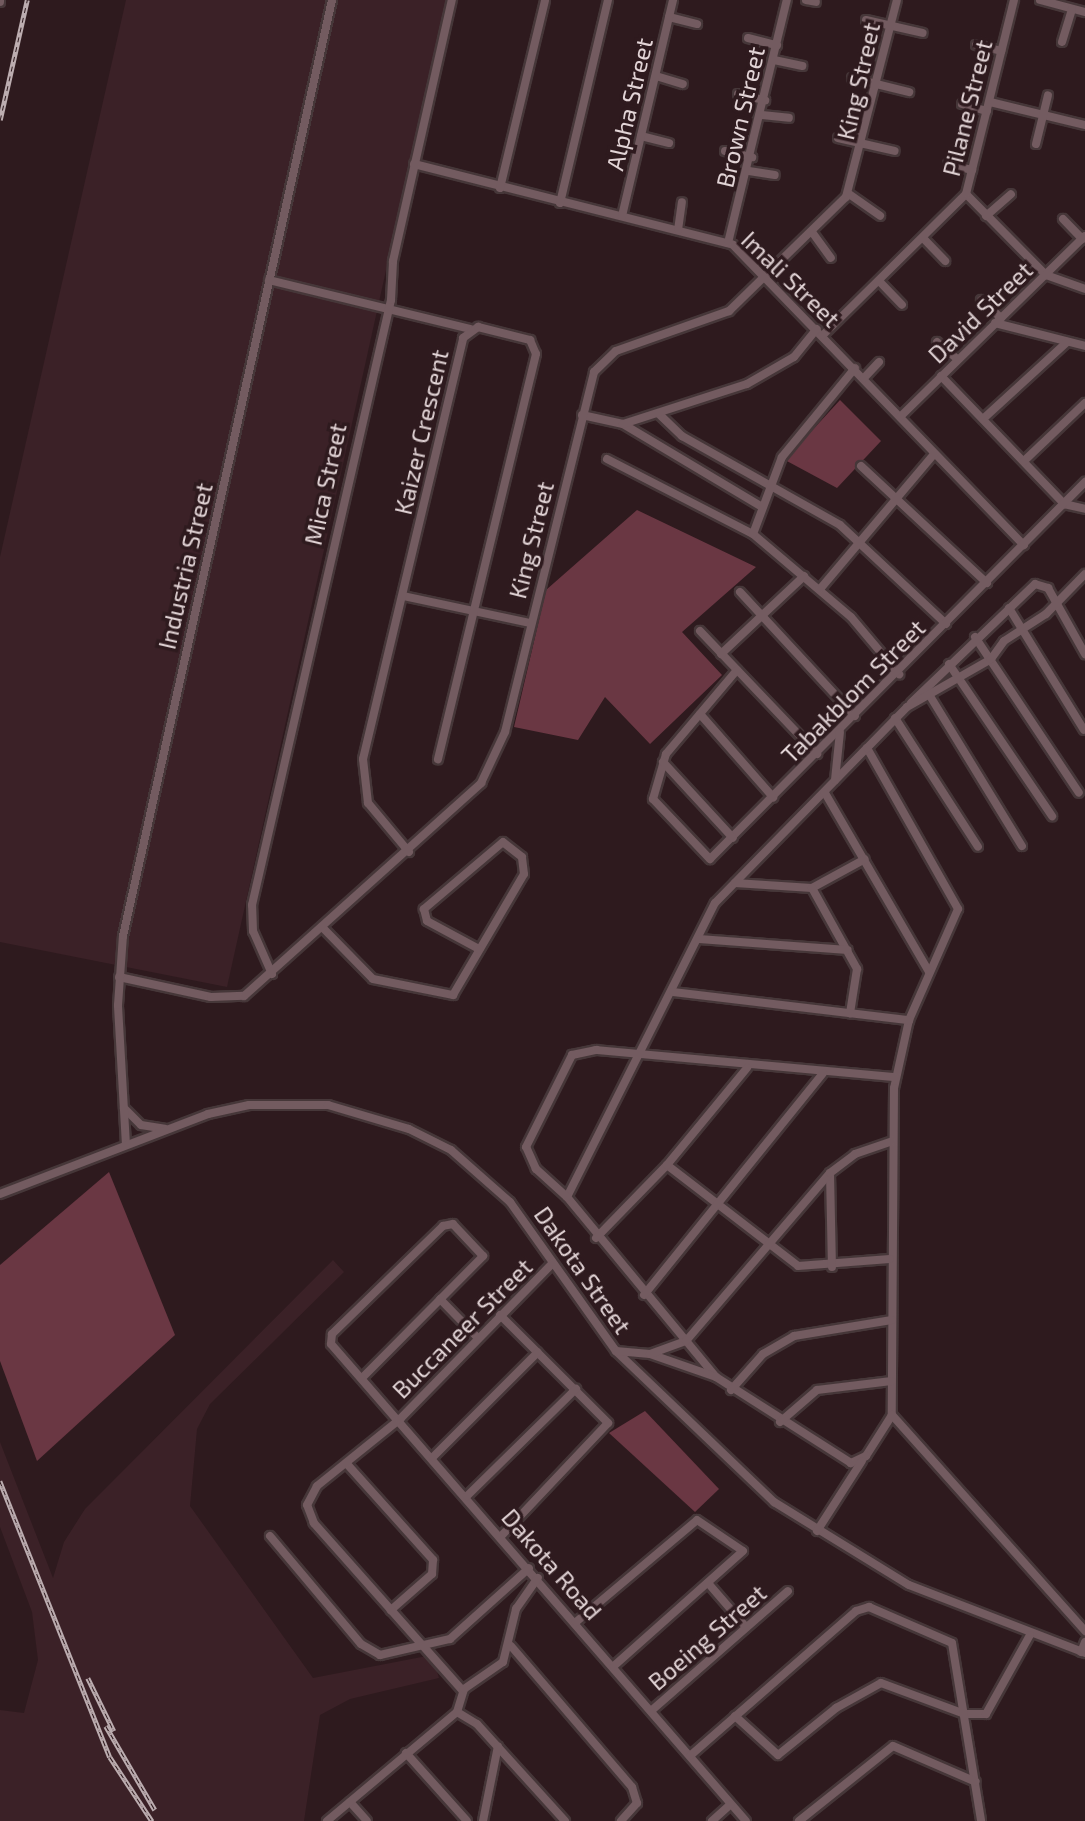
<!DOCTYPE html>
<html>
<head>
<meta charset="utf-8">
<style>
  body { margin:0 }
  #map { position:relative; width:1085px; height:1821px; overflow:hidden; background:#2e1a1e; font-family:"Exo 2",sans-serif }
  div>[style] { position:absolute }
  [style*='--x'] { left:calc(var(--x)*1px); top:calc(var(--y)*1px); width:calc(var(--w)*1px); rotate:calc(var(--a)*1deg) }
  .built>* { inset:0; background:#3b2127 }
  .green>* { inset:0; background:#6a3743 }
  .roads { filter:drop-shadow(2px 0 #463739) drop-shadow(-2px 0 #463739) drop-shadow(0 2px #463739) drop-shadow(0 -2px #463739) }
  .minor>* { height:8px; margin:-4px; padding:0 4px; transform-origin:4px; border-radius:4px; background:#735b60 }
  .rail>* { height:4.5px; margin-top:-2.25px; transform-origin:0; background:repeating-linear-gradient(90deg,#2e1a1e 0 5px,#bcadb0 0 10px); box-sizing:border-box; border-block:2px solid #bcadb0 }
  span { translate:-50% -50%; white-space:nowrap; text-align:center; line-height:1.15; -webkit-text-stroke:7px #2e1a1e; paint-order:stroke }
  .street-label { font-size:24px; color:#e2d4d6 }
</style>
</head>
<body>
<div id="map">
  <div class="built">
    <div style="clip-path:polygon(126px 0,446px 0,227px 987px,0 942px,0 557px)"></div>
    <div style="clip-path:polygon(333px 1260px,344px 1272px,210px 1404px,197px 1429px,190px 1506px,313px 1678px,432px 1655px,439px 1678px,350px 1699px,320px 1715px,304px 1821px,0 1821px,0 1710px,24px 1713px,38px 1660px,32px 1612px,0 1527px,0 1442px,53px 1578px,64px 1542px,85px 1509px)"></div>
  </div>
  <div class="green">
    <div style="clip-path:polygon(840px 400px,881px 441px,837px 488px,785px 460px)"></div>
    <div style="clip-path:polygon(637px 510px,756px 567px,682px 632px,722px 675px,650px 744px,605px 697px,578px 740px,514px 727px,546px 590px)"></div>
    <div style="clip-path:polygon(109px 1172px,175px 1335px,37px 1461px,0 1361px,0 1265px)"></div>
    <div style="clip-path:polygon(645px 1411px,719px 1489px,695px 1512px,609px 1433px)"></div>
  </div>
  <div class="roads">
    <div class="minor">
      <div style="--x:806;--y:0;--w:10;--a:11"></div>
      <div style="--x:1040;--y:0;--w:47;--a:14.9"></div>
      <div style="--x:0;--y:2;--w:2;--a:-90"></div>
      <div style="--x:669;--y:17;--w:29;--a:14"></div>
      <div style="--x:866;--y:20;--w:58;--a:12.8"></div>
      <div style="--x:748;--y:38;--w:30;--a:14"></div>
      <div style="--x:1062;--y:42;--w:34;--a:-73"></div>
      <div style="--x:976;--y:45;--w:26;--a:13"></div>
      <div style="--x:774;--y:60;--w:29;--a:12"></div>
      <div style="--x:656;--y:76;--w:28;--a:17"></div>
      <div style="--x:852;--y:78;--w:59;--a:13.8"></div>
      <div style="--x:738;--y:94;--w:28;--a:13"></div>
      <div style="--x:990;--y:102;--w:98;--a:13.6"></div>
      <div style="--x:962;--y:104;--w:26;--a:16"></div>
      <div style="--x:762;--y:115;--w:27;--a:6"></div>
      <div style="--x:641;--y:136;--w:29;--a:14"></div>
      <div style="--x:838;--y:138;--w:58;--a:12.8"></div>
      <div style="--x:1036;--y:144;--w:50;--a:-76.2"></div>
      <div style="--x:725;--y:151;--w:28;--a:13"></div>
      <div style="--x:414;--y:164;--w:329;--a:14.2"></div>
      <div style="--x:733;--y:245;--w:418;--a:45.9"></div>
      <div style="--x:948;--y:164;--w:25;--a:14"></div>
      <div style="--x:749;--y:171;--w:26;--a:9"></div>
      <div style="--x:500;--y:188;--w:193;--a:-76.5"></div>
      <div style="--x:849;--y:194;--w:38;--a:35"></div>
      <div style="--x:966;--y:194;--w:114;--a:45.4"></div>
      <div style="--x:1046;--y:275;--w:41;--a:19.7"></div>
      <div style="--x:560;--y:203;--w:209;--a:-76.7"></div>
      <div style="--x:622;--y:216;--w:222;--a:-76.7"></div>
      <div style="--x:986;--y:216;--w:33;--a:-41"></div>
      <div style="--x:1063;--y:219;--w:28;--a:46"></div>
      <div style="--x:678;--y:230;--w:28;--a:-82"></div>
      <div style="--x:812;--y:232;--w:32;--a:54"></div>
      <div style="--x:923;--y:238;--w:32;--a:46"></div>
      <div style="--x:728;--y:243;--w:250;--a:-76.4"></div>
      <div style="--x:269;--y:280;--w:207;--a:13.7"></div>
      <div style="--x:879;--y:281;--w:33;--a:46"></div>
      <div style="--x:981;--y:300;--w:27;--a:42"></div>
      <div style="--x:995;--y:323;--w:93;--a:14.3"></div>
      <div style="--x:823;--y:335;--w:201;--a:-44.6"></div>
      <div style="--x:966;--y:194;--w:200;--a:-76.1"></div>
      <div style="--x:937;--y:342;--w:26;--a:40"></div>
      <div style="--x:941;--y:376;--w:178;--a:46.1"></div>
      <div style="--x:1064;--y:504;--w:22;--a:13"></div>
      <div style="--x:864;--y:378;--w:22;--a:-47"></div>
      <div style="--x:659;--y:414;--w:32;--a:44"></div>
      <div style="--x:682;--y:436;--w:181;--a:29.4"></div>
      <div style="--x:840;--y:525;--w:145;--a:43"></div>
      <div style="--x:582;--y:415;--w:42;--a:12.4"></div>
      <div style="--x:623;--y:424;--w:162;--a:30.8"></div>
      <div style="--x:901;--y:416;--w:257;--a:-44.4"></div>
      <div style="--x:983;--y:419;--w:114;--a:-42.5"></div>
      <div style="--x:623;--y:424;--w:130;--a:-17.9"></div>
      <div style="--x:747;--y:384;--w:54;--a:-29.9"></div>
      <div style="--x:794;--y:357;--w:36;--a:-51"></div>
      <div style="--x:607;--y:459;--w:164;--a:27.2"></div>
      <div style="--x:753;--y:534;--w:128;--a:40.3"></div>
      <div style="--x:851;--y:617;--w:75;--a:49.9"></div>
      <div style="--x:1024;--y:461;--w:84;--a:-43.6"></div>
      <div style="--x:861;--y:466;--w:172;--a:42.9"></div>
      <div style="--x:753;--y:534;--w:82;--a:-69.4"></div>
      <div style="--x:782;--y:457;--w:115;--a:-50.6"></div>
      <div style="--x:820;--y:589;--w:177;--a:-49.8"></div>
      <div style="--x:740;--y:592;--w:169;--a:47.2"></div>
      <div style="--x:403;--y:596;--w:130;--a:12"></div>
      <div style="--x:1009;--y:608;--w:143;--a:58.4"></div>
      <div style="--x:700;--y:631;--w:170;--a:46.4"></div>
      <div style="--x:975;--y:637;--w:187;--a:56.3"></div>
      <div style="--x:721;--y:654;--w:114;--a:-43.2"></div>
      <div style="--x:949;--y:664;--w:184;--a:55.9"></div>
      <div style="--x:737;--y:670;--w:110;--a:130.2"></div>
      <div style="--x:666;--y:754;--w:47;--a:106.1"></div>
      <div style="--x:653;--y:799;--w:83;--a:46.5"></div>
      <div style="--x:710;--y:859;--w:532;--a:-45.15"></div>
      <div style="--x:930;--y:696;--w:176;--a:58.5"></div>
      <div style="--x:911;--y:703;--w:172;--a:-43.8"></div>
      <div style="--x:1035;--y:584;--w:14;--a:17"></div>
      <div style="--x:1048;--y:588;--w:76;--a:60.7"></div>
      <div style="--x:700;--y:714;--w:111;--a:48.7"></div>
      <div style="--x:895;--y:718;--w:153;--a:57.2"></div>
      <div style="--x:867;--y:748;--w:185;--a:60.5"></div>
      <div style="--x:958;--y:909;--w:121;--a:113.8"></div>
      <div style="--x:909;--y:1020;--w:70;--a:102.4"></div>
      <div style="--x:894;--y:1088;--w:327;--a:90.4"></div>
      <div style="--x:892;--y:1415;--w:49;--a:122.4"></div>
      <div style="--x:866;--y:1456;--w:17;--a:155"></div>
      <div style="--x:851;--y:1463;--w:160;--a:-147.5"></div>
      <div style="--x:716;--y:1377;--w:234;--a:-129.6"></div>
      <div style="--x:567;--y:1197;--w:329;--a:-63.3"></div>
      <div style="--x:715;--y:903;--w:217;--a:-45.6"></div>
      <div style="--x:867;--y:748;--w:57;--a:-45.7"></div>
      <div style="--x:907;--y:707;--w:97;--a:-29.7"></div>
      <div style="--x:991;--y:659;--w:22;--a:-54"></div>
      <div style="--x:1004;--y:641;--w:50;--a:-32.7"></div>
      <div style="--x:1046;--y:614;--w:56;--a:-45.7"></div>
      <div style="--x:663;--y:762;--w:103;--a:47.4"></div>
      <div style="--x:835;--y:780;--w:48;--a:-84.1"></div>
      <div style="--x:825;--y:793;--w:207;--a:59.8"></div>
      <div style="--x:409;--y:852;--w:64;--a:-129.9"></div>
      <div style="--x:368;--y:803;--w:44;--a:-96.5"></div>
      <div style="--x:363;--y:759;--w:433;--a:-76.6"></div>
      <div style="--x:463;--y:338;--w:19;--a:-36"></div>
      <div style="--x:478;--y:327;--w:54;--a:14"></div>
      <div style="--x:530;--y:340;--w:15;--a:67"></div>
      <div style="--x:536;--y:354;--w:417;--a:103.6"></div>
      <div style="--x:735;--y:883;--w:77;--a:3.7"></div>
      <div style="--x:812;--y:888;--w:60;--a:-28.7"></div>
      <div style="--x:812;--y:888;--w:93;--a:60.9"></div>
      <div style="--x:857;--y:969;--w:45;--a:99"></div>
      <div style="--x:323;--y:928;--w:71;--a:45.6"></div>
      <div style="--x:373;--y:979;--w:82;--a:11.3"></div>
      <div style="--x:453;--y:995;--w:140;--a:-59.6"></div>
      <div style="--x:524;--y:874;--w:17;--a:-97"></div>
      <div style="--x:522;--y:857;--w:24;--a:-142"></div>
      <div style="--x:503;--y:842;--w:104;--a:139.7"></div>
      <div style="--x:424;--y:909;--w:12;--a:76"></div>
      <div style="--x:427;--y:921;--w:59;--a:28.3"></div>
      <div style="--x:699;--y:939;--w:149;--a:4.2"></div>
      <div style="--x:272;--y:974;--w:47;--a:-113.8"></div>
      <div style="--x:253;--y:931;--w:26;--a:-92"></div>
      <div style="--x:252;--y:905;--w:621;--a:-77.06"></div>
      <div style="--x:391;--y:300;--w:39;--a:-87"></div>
      <div style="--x:393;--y:261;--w:268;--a:-77.3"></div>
      <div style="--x:119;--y:977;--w:94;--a:12.3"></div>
      <div style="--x:211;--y:997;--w:33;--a:-2"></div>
      <div style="--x:244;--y:996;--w:319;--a:-41.9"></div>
      <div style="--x:481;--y:783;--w:56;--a:-64.8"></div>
      <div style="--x:505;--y:732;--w:371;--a:-76.1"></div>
      <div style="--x:594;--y:372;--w:30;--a:-44"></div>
      <div style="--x:616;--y:351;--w:120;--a:-19.5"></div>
      <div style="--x:729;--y:311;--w:163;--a:-44.3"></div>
      <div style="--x:846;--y:197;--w:203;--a:-75.5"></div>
      <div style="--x:673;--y:992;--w:238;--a:6.8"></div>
      <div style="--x:124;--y:1108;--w:24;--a:45"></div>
      <div style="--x:141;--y:1125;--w:24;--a:9"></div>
      <div style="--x:126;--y:1145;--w:140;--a:-93.3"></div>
      <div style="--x:118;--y:1005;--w:69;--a:-85.9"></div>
      <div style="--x:123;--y:936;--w:959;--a:-77.41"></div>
      <div style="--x:667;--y:1165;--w:165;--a:37.6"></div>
      <div style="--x:798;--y:1266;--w:92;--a:-4.4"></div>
      <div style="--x:830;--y:1173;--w:94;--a:88.8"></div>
      <div style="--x:0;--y:1194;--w:223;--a:-21"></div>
      <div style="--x:208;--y:1114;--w:42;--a:-12.4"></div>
      <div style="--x:249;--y:1105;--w:79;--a:0"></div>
      <div style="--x:328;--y:1105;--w:84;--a:16.5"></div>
      <div style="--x:409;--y:1129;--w:47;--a:26.6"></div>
      <div style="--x:451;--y:1150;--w:79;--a:41.4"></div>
      <div style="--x:510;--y:1202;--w:183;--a:54.6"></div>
      <div style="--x:616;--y:1351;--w:219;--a:43.7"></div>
      <div style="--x:774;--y:1502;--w:158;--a:31.6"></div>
      <div style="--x:909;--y:1585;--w:189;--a:21.1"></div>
      <div style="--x:567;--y:1197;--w:42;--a:-137.9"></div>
      <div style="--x:536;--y:1169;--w:24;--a:-114"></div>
      <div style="--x:526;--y:1147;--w:103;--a:-63.4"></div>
      <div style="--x:572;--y:1055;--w:25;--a:-12"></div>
      <div style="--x:596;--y:1050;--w:300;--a:5.2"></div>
      <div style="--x:596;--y:1238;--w:102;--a:-45.8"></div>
      <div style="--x:667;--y:1165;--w:126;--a:-50.5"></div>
      <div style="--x:644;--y:1295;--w:285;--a:-51.1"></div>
      <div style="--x:440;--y:1299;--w:53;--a:45.8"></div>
      <div style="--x:500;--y:1315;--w:153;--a:45"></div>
      <div style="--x:608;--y:1423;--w:154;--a:133.4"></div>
      <div style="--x:616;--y:1351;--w:34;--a:5"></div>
      <div style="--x:650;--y:1354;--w:70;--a:19.2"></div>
      <div style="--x:650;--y:1354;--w:38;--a:-20"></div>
      <div style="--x:686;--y:1341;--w:221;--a:-49.4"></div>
      <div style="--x:830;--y:1173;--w:31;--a:-37"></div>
      <div style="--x:855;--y:1154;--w:39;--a:-19"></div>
      <div style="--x:362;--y:1378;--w:172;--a:-45.2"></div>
      <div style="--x:483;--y:1256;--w:44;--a:-133.2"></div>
      <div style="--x:453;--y:1224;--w:10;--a:169"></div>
      <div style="--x:443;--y:1226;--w:155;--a:135.8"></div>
      <div style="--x:332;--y:1334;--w:10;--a:96"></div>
      <div style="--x:331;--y:1344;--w:632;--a:48.98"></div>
      <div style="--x:731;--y:1390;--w:48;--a:-48.4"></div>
      <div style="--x:763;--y:1354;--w:36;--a:-30"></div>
      <div style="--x:794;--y:1336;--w:99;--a:-9.3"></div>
      <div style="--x:892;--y:1415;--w:290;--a:48.2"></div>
      <div style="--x:780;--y:1422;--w:49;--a:-40.9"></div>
      <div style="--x:817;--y:1390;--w:75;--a:-6.9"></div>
      <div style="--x:433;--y:1457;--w:148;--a:-45"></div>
      <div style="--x:347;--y:1464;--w:129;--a:48.1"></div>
      <div style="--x:433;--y:1560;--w:14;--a:94"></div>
      <div style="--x:432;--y:1574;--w:55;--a:138.7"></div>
      <div style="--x:467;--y:1496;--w:153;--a:-44.5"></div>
      <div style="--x:817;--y:1531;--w:83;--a:-57.3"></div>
      <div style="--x:270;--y:1536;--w:141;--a:49.9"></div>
      <div style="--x:361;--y:1644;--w:22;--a:30"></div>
      <div style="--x:380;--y:1655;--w:72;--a:-12.9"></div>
      <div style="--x:450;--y:1639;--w:106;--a:-41.9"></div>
      <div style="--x:708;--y:1583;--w:58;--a:49.2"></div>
      <div style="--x:576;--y:1622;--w:158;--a:-40.1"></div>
      <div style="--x:697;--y:1520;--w:55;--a:34"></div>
      <div style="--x:743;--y:1551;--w:173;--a:138.3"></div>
      <div style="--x:511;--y:1646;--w:186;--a:49.4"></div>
      <div style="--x:632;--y:1787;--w:17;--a:73"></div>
      <div style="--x:637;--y:1803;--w:24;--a:132"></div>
      <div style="--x:1081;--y:1652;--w:11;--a:-68"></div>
      <div style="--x:463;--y:1691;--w:225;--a:-131.6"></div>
      <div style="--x:314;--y:1523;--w:19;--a:-111"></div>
      <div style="--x:307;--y:1505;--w:21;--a:-62"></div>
      <div style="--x:317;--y:1486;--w:107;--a:-38.9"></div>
      <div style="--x:400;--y:1419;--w:217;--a:-45.6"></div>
      <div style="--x:651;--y:1711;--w:182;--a:-41.2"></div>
      <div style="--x:457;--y:1712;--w:24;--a:-73"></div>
      <div style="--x:464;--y:1689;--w:47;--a:-34.7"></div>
      <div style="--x:503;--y:1662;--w:55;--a:-76.2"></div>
      <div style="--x:516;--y:1609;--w:38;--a:-55"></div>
      <div style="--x:457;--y:1712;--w:23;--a:31"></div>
      <div style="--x:477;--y:1724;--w:131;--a:47.8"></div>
      <div style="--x:735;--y:1716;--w:58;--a:42.2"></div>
      <div style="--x:778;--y:1755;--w:75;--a:-39"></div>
      <div style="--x:836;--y:1708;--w:51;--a:-29.1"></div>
      <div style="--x:881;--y:1683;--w:90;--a:20.3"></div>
      <div style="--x:965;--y:1714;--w:21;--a:0"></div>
      <div style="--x:986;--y:1714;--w:90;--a:-60.9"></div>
      <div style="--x:406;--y:1753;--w:91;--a:48.1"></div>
      <div style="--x:691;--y:1755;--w:219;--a:-41.1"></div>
      <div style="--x:856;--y:1611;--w:14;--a:-17"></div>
      <div style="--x:869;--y:1607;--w:90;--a:23.4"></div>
      <div style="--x:952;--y:1643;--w:180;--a:80.7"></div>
      <div style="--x:350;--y:1802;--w:25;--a:48"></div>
      <div style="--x:327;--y:1821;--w:170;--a:-40"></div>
      <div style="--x:483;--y:1821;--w:76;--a:-78.7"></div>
      <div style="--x:712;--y:1821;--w:25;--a:-42"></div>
      <div style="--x:799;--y:1821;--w:120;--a:-38.6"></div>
      <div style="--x:893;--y:1746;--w:90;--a:23.4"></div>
    </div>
  </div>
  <div class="rail">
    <div style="--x:0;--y:120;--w:123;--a:-77.3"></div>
    <div style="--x:0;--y:1481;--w:297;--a:68.3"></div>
    <div style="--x:110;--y:1757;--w:77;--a:56.7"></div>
    <div style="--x:88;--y:1678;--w:59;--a:63.9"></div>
    <div style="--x:106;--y:1726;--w:97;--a:59.7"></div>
  </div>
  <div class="street-label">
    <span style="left:858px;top:81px;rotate:-77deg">King Street</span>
    <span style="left:629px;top:104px;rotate:-77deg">Alpha Street</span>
    <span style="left:967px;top:108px;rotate:-76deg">Pilane Street</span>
    <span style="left:740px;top:117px;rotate:-77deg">Brown Street</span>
    <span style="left:791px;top:279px;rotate:44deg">Imali Street</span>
    <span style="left:980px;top:312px;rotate:-44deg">David Street</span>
    <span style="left:421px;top:432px;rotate:-77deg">Kaizer Crescent</span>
    <span style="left:325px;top:484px;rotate:-78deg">Mica Street</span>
    <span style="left:531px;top:540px;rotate:-76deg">King Street</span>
    <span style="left:185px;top:566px;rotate:-77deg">Industria Street</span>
    <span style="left:853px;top:691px;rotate:-45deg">Tabakblom Street</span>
    <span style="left:583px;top:1270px;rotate:55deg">Dakota Street</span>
    <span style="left:462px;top:1328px;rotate:-45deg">Buccaneer Street</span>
    <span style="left:552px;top:1564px;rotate:49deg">Dakota Road</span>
    <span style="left:707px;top:1637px;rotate:-41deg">Boeing Street</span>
  </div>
</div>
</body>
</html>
